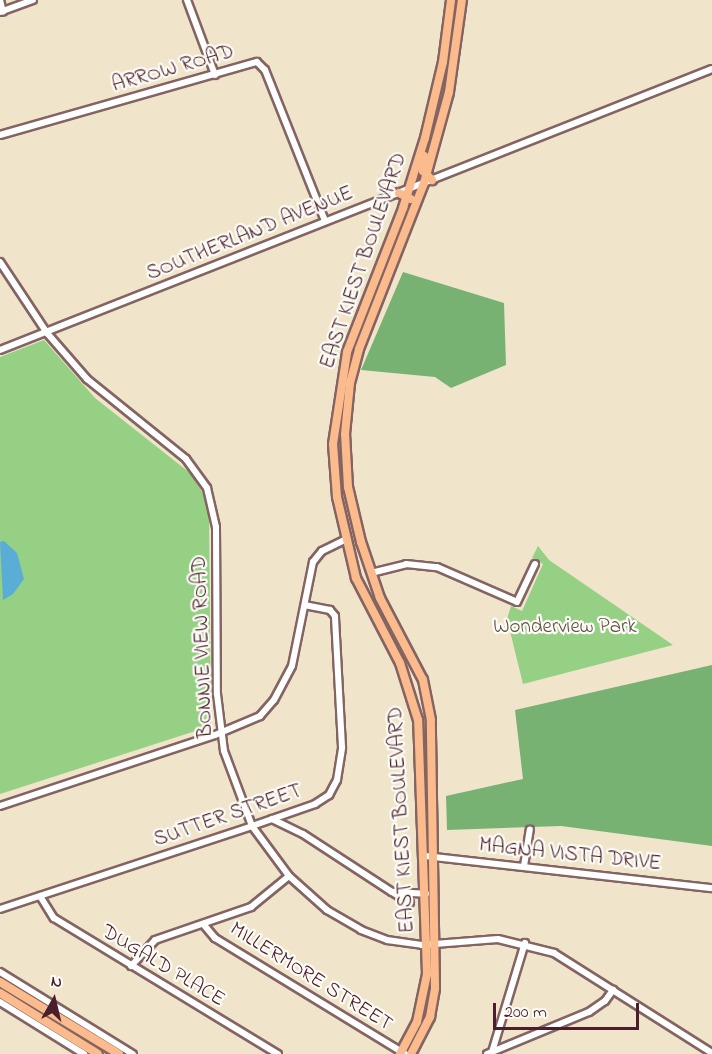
<!DOCTYPE html>
<html>
<head>
<meta charset="utf-8">
<style>
  body { margin:0 }
  #map { position:relative; width:712px; height:1054px; overflow:hidden; background:#f0e5ca; font-family:"Indie Flower",sans-serif }
  div>[style] { position:absolute }
  [style*='--x'] { left:calc(var(--x)*1px); top:calc(var(--y)*1px); width:calc(var(--w)*1px); rotate:calc(var(--a)*1deg) }
  .green>* { inset:0; background:#95d084 }
  .forest>* { inset:0; background:#78b272 }
  .water>* { inset:0; background:#5aadd5 }
  .roads { filter:drop-shadow(2px 0 #846463) drop-shadow(-2px 0 #846463) drop-shadow(0 2px #846463) drop-shadow(0 -2px #846463) }
  .minor>* { height:6px; margin:-3px; padding:0 3px; transform-origin:3px; border-radius:3px; background:#fff }
  .major>* { height:8px; margin:-4px; padding:0 4px; transform-origin:4px; border-radius:4px; background:#fbbb8c }
  span { translate:-50% -50%; white-space:nowrap; text-align:center; line-height:1.15; -webkit-text-stroke:4.5px #fdfcf7; paint-order:stroke }
  .street-label { font-size:21px; color:#4a1f2b }
  .park-label { font-size:21px; color:#605446 }
  .north { position:absolute; left:24px; top:970px; width:60px; height:60px; -webkit-text-stroke:4px #fdfcf7; paint-order:stroke; rotate:8deg; font-size:16px; font-weight:700; line-height:24px; text-align:center; color:#4a1f2b }
  .north::after { content:''; display:block; margin:auto; width:21px; height:27px; background:#4a1f2b; clip-path:polygon(50% 0,100% 100%,50% 72%,0 100%) }
  .scale { position:absolute; left:493px; top:1003px; width:146px; height:27px; box-sizing:border-box; border:3px solid #4a1f2b; border-top:0; padding-left:8px; font-size:18px; line-height:21px; white-space:nowrap; color:#4a1f2b; -webkit-text-stroke:4px #fdfcf7; paint-order:stroke }
</style>
</head>
<body>
<div id="map">
  <div class="green">
    <div style="clip-path:polygon(44px 340px,95px 398px,190px 473px,204px 495px,209px 510px,211px 726px,0 794px,0 357px)"></div>
    <div style="clip-path:polygon(538px 546px,549px 560px,673px 645px,523px 684px,507px 619px,511px 606px,522px 611px,543px 564px,532px 558px)"></div>
  </div>
  <div class="forest">
    <div style="clip-path:polygon(403px 272px,504px 303px,506px 365px,451px 388px,435px 377px,361px 370px)"></div>
    <div style="clip-path:polygon(712px 665px,712px 846px,561px 826px,447px 830px,446px 796px,523px 779px,515px 710px)"></div>
  </div>
  <div class="water">
    <div style="clip-path:polygon(4px 541px,17px 553px,24px 579px,13px 594px,3px 600px,0 542px)"></div>
  </div>
  <div class="roads">
    <div class="minor">
      <div style="--x:0;--y:0;--w:12;--a:76"></div>
      <div style="--x:187;--y:0;--w:80;--a:69.5"></div>
      <div style="--x:0;--y:12;--w:35;--a:-20"></div>
      <div style="--x:0;--y:135;--w:267;--a:-15.9"></div>
      <div style="--x:257;--y:62;--w:11;--a:45"></div>
      <div style="--x:265;--y:70;--w:162;--a:68.3"></div>
      <div style="--x:0;--y:262;--w:85;--a:56.5"></div>
      <div style="--x:47;--y:333;--w:61;--a:49"></div>
      <div style="--x:87;--y:379;--w:127;--a:38.9"></div>
      <div style="--x:186;--y:459;--w:36;--a:54"></div>
      <div style="--x:207;--y:488;--w:40;--a:77"></div>
      <div style="--x:216;--y:527;--w:167;--a:89.7"></div>
      <div style="--x:217;--y:694;--w:57;--a:83"></div>
      <div style="--x:224;--y:751;--w:80;--a:69.5"></div>
      <div style="--x:252;--y:826;--w:62;--a:53.5"></div>
      <div style="--x:289;--y:876;--w:51;--a:41.8"></div>
      <div style="--x:327;--y:910;--w:39;--a:30"></div>
      <div style="--x:361;--y:930;--w:28;--a:21"></div>
      <div style="--x:387;--y:940;--w:35;--a:8"></div>
      <div style="--x:422;--y:945;--w:76;--a:-4.5"></div>
      <div style="--x:498;--y:939;--w:58;--a:14"></div>
      <div style="--x:554;--y:953;--w:187;--a:32.3"></div>
      <div style="--x:0;--y:350;--w:765;--a:-21.54"></div>
      <div style="--x:371;--y:573;--w:36;--a:-14"></div>
      <div style="--x:406;--y:564;--w:31;--a:6"></div>
      <div style="--x:437;--y:567;--w:87;--a:23.6"></div>
      <div style="--x:517;--y:602;--w:42;--a:-64.7"></div>
      <div style="--x:0;--y:806;--w:226;--a:-18.3"></div>
      <div style="--x:215;--y:735;--w:49;--a:-22.9"></div>
      <div style="--x:260;--y:716;--w:21;--a:-49"></div>
      <div style="--x:274;--y:700;--w:38;--a:-62"></div>
      <div style="--x:292;--y:666;--w:106;--a:-78.6"></div>
      <div style="--x:313;--y:562;--w:14;--a:-51"></div>
      <div style="--x:322;--y:551;--w:25;--a:-26"></div>
      <div style="--x:272;--y:819;--w:34;--a:26"></div>
      <div style="--x:303;--y:834;--w:106;--a:33.1"></div>
      <div style="--x:392;--y:892;--w:34;--a:3"></div>
      <div style="--x:425;--y:856;--w:289;--a:6.4"></div>
      <div style="--x:524;--y:866;--w:37;--a:-81"></div>
      <div style="--x:392;--y:892;--w:21;--a:31"></div>
      <div style="--x:40;--y:896;--w:26;--a:58"></div>
      <div style="--x:54;--y:918;--w:262;--a:31.3"></div>
      <div style="--x:0;--y:909;--w:265;--a:-18.2"></div>
      <div style="--x:252;--y:826;--w:67;--a:-19.2"></div>
      <div style="--x:315;--y:804;--w:17;--a:-33"></div>
      <div style="--x:329;--y:795;--w:17;--a:-62"></div>
      <div style="--x:337;--y:780;--w:33;--a:-81"></div>
      <div style="--x:342;--y:747;--w:131;--a:-93.1"></div>
      <div style="--x:335;--y:616;--w:8;--a:-130"></div>
      <div style="--x:330;--y:610;--w:25;--a:-169"></div>
      <div style="--x:204;--y:925;--w:17;--a:50"></div>
      <div style="--x:215;--y:938;--w:223;--a:31.4"></div>
      <div style="--x:131;--y:966;--w:35;--a:-47"></div>
      <div style="--x:155;--y:940;--w:102;--a:-19"></div>
      <div style="--x:251;--y:907;--w:49;--a:-39.2"></div>
      <div style="--x:0;--y:972;--w:156;--a:31.7"></div>
      <div style="--x:0;--y:1002;--w:99;--a:31.8"></div>
      <div style="--x:492;--y:1052;--w:114;--a:-73.2"></div>
      <div style="--x:487;--y:1054;--w:110;--a:-22.4"></div>
      <div style="--x:589;--y:1012;--w:19;--a:-35"></div>
      <div style="--x:605;--y:1001;--w:14;--a:-54"></div>
    </div>
    <div class="major">
      <div style="--x:424;--y:156;--w:15;--a:94"></div>
      <div style="--x:423;--y:171;--w:13;--a:45"></div>
      <div style="--x:399;--y:193;--w:13;--a:27"></div>
      <div style="--x:0;--y:982;--w:139;--a:31.2"></div>
      <div style="--x:0;--y:993;--w:115;--a:31.9"></div>
      <div style="--x:400;--y:1054;--w:36;--a:-62"></div>
      <div style="--x:417;--y:1022;--w:49;--a:-78.2"></div>
      <div style="--x:427;--y:974;--w:254;--a:-92"></div>
      <div style="--x:418;--y:720;--w:60;--a:-107.5"></div>
      <div style="--x:400;--y:663;--w:96;--a:-117.4"></div>
      <div style="--x:356;--y:578;--w:83;--a:-103.2"></div>
      <div style="--x:337;--y:497;--w:53;--a:-94.3"></div>
      <div style="--x:333;--y:444;--w:93;--a:-81.3"></div>
      <div style="--x:347;--y:352;--w:155;--a:-68.7"></div>
      <div style="--x:403;--y:208;--w:73;--a:-72.6"></div>
      <div style="--x:425;--y:138;--w:78;--a:-76.7"></div>
      <div style="--x:443;--y:62;--w:63;--a:-82.6"></div>
      <div style="--x:411;--y:1054;--w:42;--a:-62.8"></div>
      <div style="--x:430;--y:1017;--w:29;--a:-80"></div>
      <div style="--x:435;--y:988;--w:268;--a:-90.9"></div>
      <div style="--x:431;--y:720;--w:41;--a:-101.3"></div>
      <div style="--x:423;--y:680;--w:93;--a:-117.7"></div>
      <div style="--x:380;--y:598;--w:59;--a:-108.7"></div>
      <div style="--x:361;--y:542;--w:57;--a:-103.3"></div>
      <div style="--x:348;--y:487;--w:53;--a:-93.2"></div>
      <div style="--x:345;--y:434;--w:51;--a:-84.4"></div>
      <div style="--x:350;--y:383;--w:35;--a:-75"></div>
      <div style="--x:359;--y:349;--w:178;--a:-68.6"></div>
      <div style="--x:424;--y:183;--w:94;--a:-74.6"></div>
      <div style="--x:449;--y:92;--w:93;--a:-82"></div>
    </div>
  </div>
  <div class="street-label">
    <span style="left:173px;top:69px;rotate:-16deg">ARROW ROAD</span>
    <span style="left:250px;top:234px;rotate:-22deg">SOUTHERLAND AVENUE</span>
    <span style="left:364px;top:261px;rotate:-71deg">EAST KIEST BOULEVARD</span>
    <span style="left:203px;top:647px;rotate:-92deg">BONNIE VIEW ROAD</span>
    <span style="left:228px;top:816px;rotate:-19deg">SUTTER STREET</span>
    <span style="left:402px;top:820px;rotate:-93deg">EAST KIEST BOULEVARD</span>
    <span style="left:570px;top:855px;rotate:6deg">MAGNA VISTA DRIVE</span>
    <span style="left:163px;top:966px;rotate:31deg">DUGALD PLACE</span>
    <span style="left:311px;top:977px;rotate:32deg">MILLERMORE STREET</span>
  </div>
  <div class="park-label">
    <span style="left:565px;top:627px">Wonderview Park</span>
  </div>
  <div class="north">N</div>
  <div class="scale">200 m</div>
</div>
</body>
</html>
